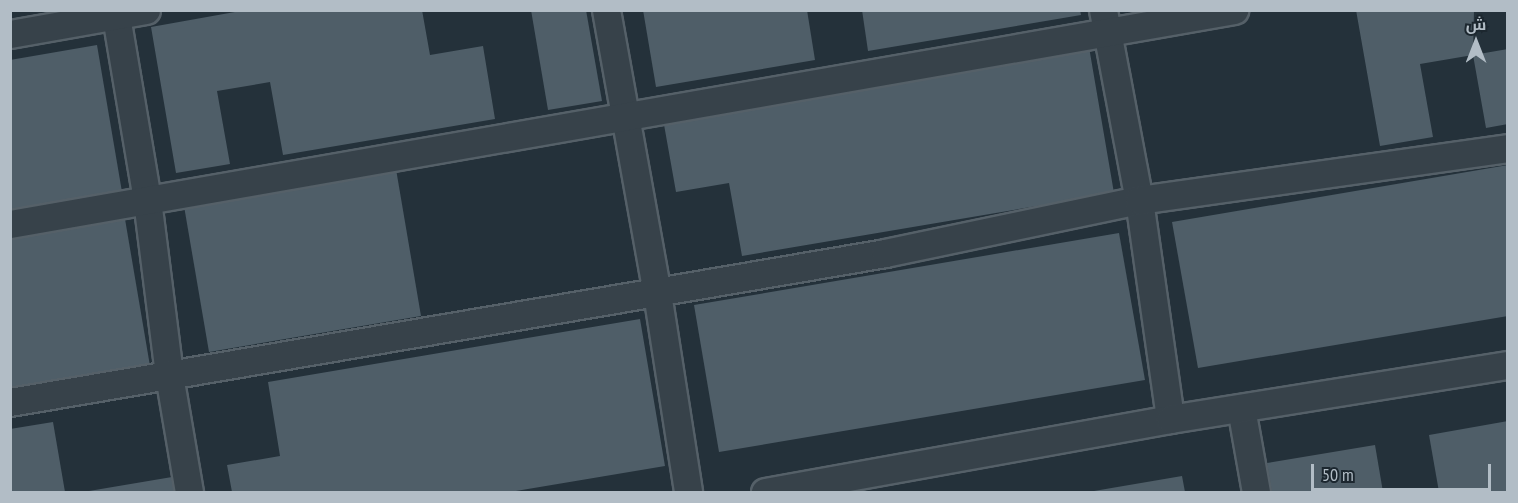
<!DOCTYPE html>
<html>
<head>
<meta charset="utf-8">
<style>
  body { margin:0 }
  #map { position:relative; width:1518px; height:503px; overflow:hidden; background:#24313a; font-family:"PT Sans Narrow",Cairo,sans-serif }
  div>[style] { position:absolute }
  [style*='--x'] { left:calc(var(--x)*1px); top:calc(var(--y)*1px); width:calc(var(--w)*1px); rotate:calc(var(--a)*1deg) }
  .building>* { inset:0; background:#4f5e68 }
  .roads { filter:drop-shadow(2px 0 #556068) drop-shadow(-2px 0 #556068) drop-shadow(0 2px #556068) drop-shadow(0 -2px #556068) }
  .minor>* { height:27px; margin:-13.5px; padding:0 13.5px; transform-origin:13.5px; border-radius:13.5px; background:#37424a }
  span { translate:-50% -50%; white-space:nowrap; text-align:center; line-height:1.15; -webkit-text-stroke:6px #1c272f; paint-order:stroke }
  .frame { position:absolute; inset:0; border:12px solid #b2bdc6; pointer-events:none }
  .north { position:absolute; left:1446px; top:12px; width:60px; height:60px; -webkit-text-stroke:4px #1c272f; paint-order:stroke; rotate:0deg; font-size:16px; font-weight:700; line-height:24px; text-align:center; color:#b2bdc6 }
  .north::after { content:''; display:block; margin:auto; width:21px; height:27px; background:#b2bdc6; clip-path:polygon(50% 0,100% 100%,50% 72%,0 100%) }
  .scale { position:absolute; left:1311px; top:464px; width:180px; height:27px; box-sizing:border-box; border:3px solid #b2bdc6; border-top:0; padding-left:8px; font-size:18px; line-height:21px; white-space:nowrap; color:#b2bdc6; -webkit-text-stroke:4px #1c272f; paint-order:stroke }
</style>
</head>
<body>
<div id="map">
  <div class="building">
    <div style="clip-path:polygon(246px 10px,422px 10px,430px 55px,483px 46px,495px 119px,283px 155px,270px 82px,217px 91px,230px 164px,176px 173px,151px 27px)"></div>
    <div style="clip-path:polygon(531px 10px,586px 10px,602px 101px,548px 110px)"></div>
    <div style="clip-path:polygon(643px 10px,807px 10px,815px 60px,656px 87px)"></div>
    <div style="clip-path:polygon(862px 10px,1080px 10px,1081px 15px,868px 51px)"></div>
    <div style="clip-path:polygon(1356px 10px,1474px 10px,1473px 55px,1508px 49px,1508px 124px,1486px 128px,1473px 55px,1420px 64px,1433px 137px,1380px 146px)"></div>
    <div style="clip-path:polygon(97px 45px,122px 192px,10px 211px,10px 60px)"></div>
    <div style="clip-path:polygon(1089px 47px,1114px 193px,742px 256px,729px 183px,676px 192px,663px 119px)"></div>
    <div style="clip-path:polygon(1508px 165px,1508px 316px,1198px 368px,1172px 222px)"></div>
    <div style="clip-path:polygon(396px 169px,421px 316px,209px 352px,184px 206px)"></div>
    <div style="clip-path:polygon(125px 219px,150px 366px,10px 389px,10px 238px)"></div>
    <div style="clip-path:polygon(1119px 233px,1145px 380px,719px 452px,694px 305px)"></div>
    <div style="clip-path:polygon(640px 319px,665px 466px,510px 492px,232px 492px,227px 465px,280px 456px,268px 382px)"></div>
    <div style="clip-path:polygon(1508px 421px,1508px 492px,1439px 492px,1429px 435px)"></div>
    <div style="clip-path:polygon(53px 422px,65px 492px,10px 492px,10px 429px)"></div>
    <div style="clip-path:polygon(1375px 445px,1383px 492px,1272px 492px,1267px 463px)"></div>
    <div style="clip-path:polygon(1182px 476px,1185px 492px,1094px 492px,1094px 491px)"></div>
    <div style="clip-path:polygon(172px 477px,174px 492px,89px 492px,89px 491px)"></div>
  </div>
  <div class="roads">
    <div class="minor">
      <div style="--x:606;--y:10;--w:288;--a:79.8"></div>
      <div style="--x:657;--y:293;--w:201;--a:81.1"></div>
      <div style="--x:1103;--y:10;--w:193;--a:79.3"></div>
      <div style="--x:1139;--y:200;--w:221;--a:81.9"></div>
      <div style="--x:116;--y:16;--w:187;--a:80.4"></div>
      <div style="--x:147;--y:200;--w:176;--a:82.8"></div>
      <div style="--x:169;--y:375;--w:119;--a:80.3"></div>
      <div style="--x:10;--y:34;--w:138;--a:-10"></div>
      <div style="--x:10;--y:224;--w:1243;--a:-9.92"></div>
      <div style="--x:10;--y:402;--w:888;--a:-9.66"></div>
      <div style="--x:885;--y:253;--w:259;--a:-11.8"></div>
      <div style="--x:1139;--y:200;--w:373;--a:-8"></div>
      <div style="--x:1241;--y:408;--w:85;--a:79.9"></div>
      <div style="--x:765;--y:492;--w:412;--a:-10.2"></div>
      <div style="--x:1170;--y:419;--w:342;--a:-9.1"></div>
    </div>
  </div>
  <div class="frame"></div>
  <div class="north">ش</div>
  <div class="scale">50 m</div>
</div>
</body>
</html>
